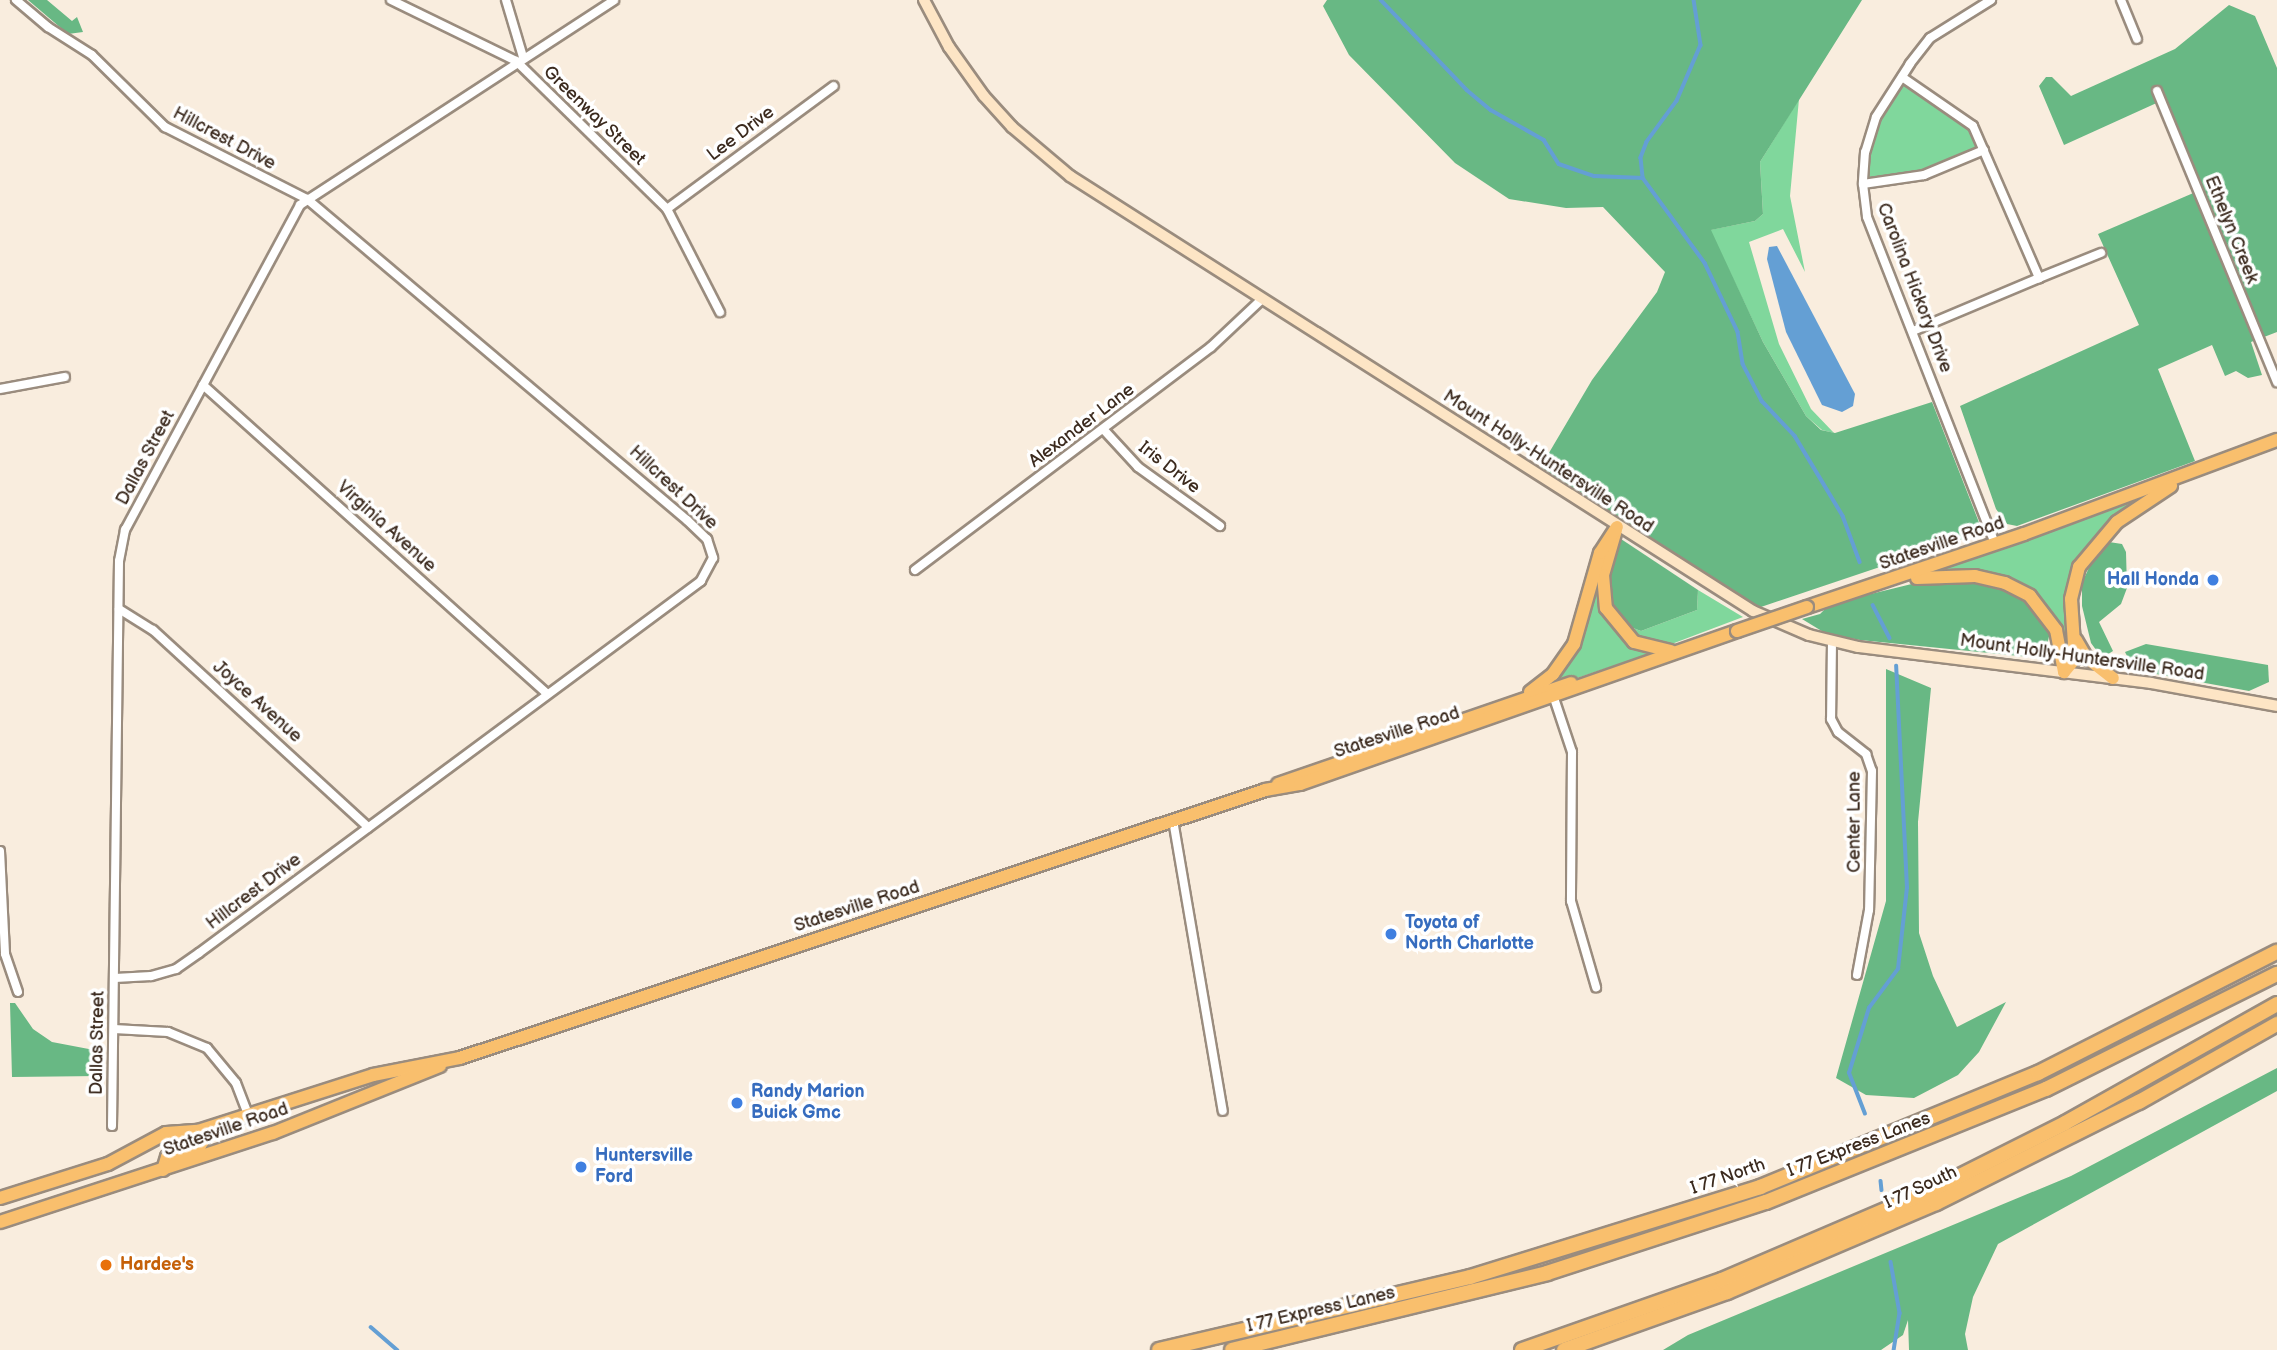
<!DOCTYPE html>
<html>
<head>
<meta charset="utf-8">
<style>
  body { margin:0 }
  #map { position:relative; width:2277px; height:1350px; overflow:hidden; background:#f9edde; font-family:"Balsamiq Sans",sans-serif }
  div>[style] { position:absolute }
  [style*='--x'] { left:calc(var(--x)*1px); top:calc(var(--y)*1px); width:calc(var(--w)*1px); rotate:calc(var(--a)*1deg) }
  .green>* { inset:0; background:#80d79c }
  .forest>* { inset:0; background:#68b884 }
  .water>* { inset:0; background:#649fd4 }
  .stream>* { height:3.5px; margin:-1.75px; padding:0 1.75px; transform-origin:1.75px; border-radius:1.75px; background:#649fd4 }
  .roads { filter:drop-shadow(2px 0 #9a8c7e) drop-shadow(-2px 0 #9a8c7e) drop-shadow(0 2px #9a8c7e) drop-shadow(0 -2px #9a8c7e) }
  .minor>* { height:8px; margin:-4px; padding:0 4px; transform-origin:4px; border-radius:4px; background:#fff }
  .secondary>* { height:10px; margin:-5px; padding:0 5px; transform-origin:5px; border-radius:5px; background:#fde5c5 }
  .primary>* { height:12px; margin:-6px; padding:0 6px; transform-origin:6px; border-radius:6px; background:#f9bf6d }
  .motorway>* { height:14px; margin:-7px; padding:0 7px; transform-origin:7px; border-radius:7px; background:#f9bf6d }
  .bridges { filter:drop-shadow(2px 0 #9a8c7e) drop-shadow(-2px 0 #9a8c7e) drop-shadow(0 2px #9a8c7e) drop-shadow(0 -2px #9a8c7e) }
  .primary-bridge>* { height:12px; margin:-6px; padding:0 6px; transform-origin:6px; border-radius:6px; background:#f9bf6d }
  .dots>* { width:19px; height:19px; translate:-50% -50%; box-sizing:border-box; border:4px solid #fff; border-radius:50% }
  span { translate:-50% -50%; white-space:nowrap; text-align:center; line-height:1.15; -webkit-text-stroke:7px #fff; paint-order:stroke }
  .street-label { font-size:18px; color:#3b2a1e }
  .shop-label { font-size:18px; color:#366cbe; font-weight:700 }
  .right { translate:-100% -50%; text-align:right }
  .left { translate:0 -50%; text-align:left }
  .food-label { font-size:18px; color:#c56008; font-weight:700 }
</style>
</head>
<body>
<div id="map">
  <div class="green">
    <div style="clip-path:polygon(1902px 77px,1962px 116px,1984px 150px,1945px 168px,1863px 184px,1870px 133px)"></div>
    <div style="clip-path:polygon(1799px 99px,1790px 196px,1805px 272px,1783px 229px,1749px 242px,1779px 344px,1811px 409px,1834px 433px,1822px 430px,1806px 416px,1763px 342px,1710px 230px,1755px 221px,1763px 214px,1760px 162px)"></div>
    <div style="clip-path:polygon(2154px 493px,2083px 555px,2069px 660px,2055px 615px,2029px 590px,1970px 571px,1932px 572px)"></div>
    <div style="clip-path:polygon(1597px 577px,1610px 622px,1627px 641px,1654px 652px,1533px 693px,1552px 681px)"></div>
    <div style="clip-path:polygon(1698px 590px,1743px 617px,1669px 645px,1635px 636px,1625px 625px,1641px 631px,1697px 610px)"></div>
  </div>
  <div class="forest">
    <div style="clip-path:polygon(28px 0,47px 0,72px 21px,77px 17px,83px 32px,68px 34px)"></div>
    <div style="clip-path:polygon(1327px 0,1862px 0,1760px 162px,1763px 214px,1755px 221px,1711px 230px,1763px 342px,1806px 416px,1821px 430px,1835px 433px,1932px 402px,1980px 525px,1978px 534px,1758px 608px,1540px 468px,1592px 380px,1657px 292px,1665px 272px,1603px 207px,1566px 208px,1509px 199px,1455px 163px,1349px 55px,1323px 6px)"></div>
    <div style="clip-path:polygon(2229px 5px,2255px 16px,2277px 68px,2277px 332px,2251px 342px,2262px 375px,2248px 378px,2236px 371px,2225px 376px,2212px 345px,2158px 369px,2195px 461px,2017px 526px,2007px 524px,1996px 509px,1960px 406px,2139px 325px,2098px 234px,2198px 191px,2161px 101px,2064px 145px,2039px 86px,2046px 77px,2052px 77px,2071px 96px,2175px 49px)"></div>
    <div style="clip-path:polygon(1621px 539px,1698px 590px,1697px 610px,1641px 631px,1625px 625px,1609px 600px,1607px 581px)"></div>
    <div style="clip-path:polygon(2109px 542px,2122px 544px,2126px 552px,2127px 588px,2121px 604px,2099px 622px,2113px 651px,2102px 658px,2091px 643px,2082px 606px,2082px 583px,2092px 561px)"></div>
    <div style="clip-path:polygon(1953px 578px,2000px 586px,2037px 606px,2050px 632px,2046px 650px,2029px 657px,1860px 640px,1825px 633px,1802px 619px,1820px 614px,1830px 604px,1928px 580px)"></div>
    <div style="clip-path:polygon(2146px 644px,2268px 665px,2269px 682px,2249px 691px,2134px 670px,2125px 652px)"></div>
    <div style="clip-path:polygon(1886px 669px,1931px 688px,1918px 822px,1919px 933px,1933px 976px,1957px 1027px,2006px 1002px,1979px 1052px,1958px 1075px,1914px 1098px,1866px 1095px,1836px 1078px,1886px 901px)"></div>
    <div style="clip-path:polygon(10px 1003px,15px 1003px,33px 1029px,52px 1042px,94px 1050px,99px 1076px,12px 1077px)"></div>
    <div style="clip-path:polygon(2277px 1068px,2277px 1091px,1998px 1244px,1973px 1297px,1965px 1334px,1968px 1350px,1909px 1350px,1908px 1320px,1903px 1335px,1881px 1350px,1663px 1350px,1688px 1335px,2071px 1176px)"></div>
  </div>
  <div class="water">
    <div style="clip-path:polygon(1777px 246px,1855px 394px,1853px 406px,1842px 412px,1822px 405px,1786px 332px,1767px 259px,1769px 247px)"></div>
  </div>
  <div class="stream">
    <div style="--x:1381;--y:0;--w:124;--a:46.3"></div>
    <div style="--x:1467;--y:90;--w:31;--a:40"></div>
    <div style="--x:1491;--y:110;--w:61;--a:29.5"></div>
    <div style="--x:1544;--y:140;--w:28;--a:58"></div>
    <div style="--x:1559;--y:164;--w:37;--a:19"></div>
    <div style="--x:1594;--y:176;--w:49;--a:2.3"></div>
    <div style="--x:1694;--y:0;--w:46;--a:81.2"></div>
    <div style="--x:1701;--y:45;--w:61;--a:113.2"></div>
    <div style="--x:1677;--y:101;--w:51;--a:126.2"></div>
    <div style="--x:1647;--y:142;--w:17;--a:111"></div>
    <div style="--x:1641;--y:158;--w:20;--a:84"></div>
    <div style="--x:1643;--y:178;--w:105;--a:53.9"></div>
    <div style="--x:1705;--y:263;--w:76;--a:64.4"></div>
    <div style="--x:1738;--y:332;--w:32;--a:81"></div>
    <div style="--x:1743;--y:364;--w:42;--a:62.8"></div>
    <div style="--x:1762;--y:401;--w:48;--a:46.7"></div>
    <div style="--x:1795;--y:436;--w:93;--a:59"></div>
    <div style="--x:1843;--y:516;--w:49;--a:69.7"></div>
    <div style="--x:1873;--y:605;--w:37;--a:63"></div>
    <div style="--x:1865;--y:1114;--w:44;--a:-111.3"></div>
    <div style="--x:1849;--y:1073;--w:68;--a:-72.9"></div>
    <div style="--x:1869;--y:1008;--w:49;--a:-53.4"></div>
    <div style="--x:1898;--y:969;--w:81;--a:-83.7"></div>
    <div style="--x:1907;--y:888;--w:222;--a:-92.8"></div>
    <div style="--x:1881;--y:1181;--w:9;--a:84"></div>
    <div style="--x:1891;--y:1262;--w:52;--a:80"></div>
    <div style="--x:1900;--y:1313;--w:37;--a:99"></div>
    <div style="--x:371;--y:1327;--w:35;--a:41"></div>
  </div>
  <div class="roads">
    <div class="minor">
      <div style="--x:16;--y:0;--w:42;--a:40.2"></div>
      <div style="--x:48;--y:27;--w:52;--a:32.5"></div>
      <div style="--x:92;--y:55;--w:103;--a:44.6"></div>
      <div style="--x:165;--y:127;--w:159;--a:26.9"></div>
      <div style="--x:307;--y:199;--w:497;--a:40.2"></div>
      <div style="--x:687;--y:520;--w:28;--a:44"></div>
      <div style="--x:707;--y:539;--w:20;--a:72"></div>
      <div style="--x:713;--y:558;--w:26;--a:118"></div>
      <div style="--x:701;--y:581;--w:625;--a:143.46"></div>
      <div style="--x:199;--y:953;--w:28;--a:145"></div>
      <div style="--x:176;--y:969;--w:26;--a:164"></div>
      <div style="--x:151;--y:976;--w:36;--a:177"></div>
      <div style="--x:391;--y:0;--w:139;--a:26"></div>
      <div style="--x:516;--y:61;--w:211;--a:44.4"></div>
      <div style="--x:667;--y:209;--w:116;--a:62.8"></div>
      <div style="--x:506;--y:0;--w:59;--a:73.4"></div>
      <div style="--x:1991;--y:0;--w:72;--a:148.1"></div>
      <div style="--x:1930;--y:38;--w:33;--a:128"></div>
      <div style="--x:1910;--y:64;--w:63;--a:122.7"></div>
      <div style="--x:1876;--y:117;--w:37;--a:107"></div>
      <div style="--x:1865;--y:152;--w:32;--a:94"></div>
      <div style="--x:1863;--y:184;--w:33;--a:83"></div>
      <div style="--x:1867;--y:217;--w:351;--a:68.6"></div>
      <div style="--x:2121;--y:0;--w:42;--a:67.7"></div>
      <div style="--x:1902;--y:77;--w:86;--a:34.6"></div>
      <div style="--x:1973;--y:126;--w:166;--a:66.5"></div>
      <div style="--x:2039;--y:278;--w:137;--a:157.2"></div>
      <div style="--x:2157;--y:91;--w:315;--a:67.6"></div>
      <div style="--x:1863;--y:184;--w:62;--a:-8.4"></div>
      <div style="--x:1924;--y:175;--w:65;--a:-22.6"></div>
      <div style="--x:667;--y:209;--w:207;--a:-36.4"></div>
      <div style="--x:2039;--y:278;--w:67;--a:-22"></div>
      <div style="--x:203;--y:385;--w:462;--a:41.9"></div>
      <div style="--x:0;--y:389;--w:66;--a:-10.5"></div>
      <div style="--x:1104;--y:430;--w:50;--a:47.4"></div>
      <div style="--x:1138;--y:467;--w:101;--a:35.7"></div>
      <div style="--x:915;--y:570;--w:371;--a:-37"></div>
      <div style="--x:1211;--y:347;--w:69;--a:-43.2"></div>
      <div style="--x:119;--y:609;--w:40;--a:32"></div>
      <div style="--x:153;--y:630;--w:292;--a:42.5"></div>
      <div style="--x:1832;--y:641;--w:78;--a:90.7"></div>
      <div style="--x:1831;--y:719;--w:15;--a:62"></div>
      <div style="--x:1838;--y:732;--w:36;--a:38"></div>
      <div style="--x:1866;--y:754;--w:18;--a:71"></div>
      <div style="--x:1872;--y:771;--w:139;--a:91.2"></div>
      <div style="--x:1869;--y:910;--w:66;--a:100.5"></div>
      <div style="--x:1554;--y:698;--w:57;--a:71.6"></div>
      <div style="--x:1572;--y:752;--w:149;--a:90.4"></div>
      <div style="--x:1571;--y:901;--w:90;--a:73.8"></div>
      <div style="--x:1173;--y:820;--w:295;--a:80.3"></div>
      <div style="--x:0;--y:851;--w:103;--a:87.2"></div>
      <div style="--x:5;--y:954;--w:40;--a:71.1"></div>
      <div style="--x:114;--y:1029;--w:54;--a:3.2"></div>
      <div style="--x:168;--y:1032;--w:42;--a:22.3"></div>
      <div style="--x:207;--y:1048;--w:45;--a:50.4"></div>
      <div style="--x:236;--y:1083;--w:34;--a:69"></div>
      <div style="--x:112;--y:1126;--w:565;--a:-89.29"></div>
      <div style="--x:119;--y:561;--w:32;--a:-79"></div>
      <div style="--x:125;--y:530;--w:369;--a:-61.7"></div>
      <div style="--x:300;--y:205;--w:375;--a:-33.1"></div>
    </div>
    <div class="secondary">
      <div style="--x:924;--y:0;--w:53;--a:62"></div>
      <div style="--x:949;--y:47;--w:60;--a:54.5"></div>
      <div style="--x:984;--y:96;--w:42;--a:47.9"></div>
      <div style="--x:1012;--y:127;--w:76;--a:40.2"></div>
      <div style="--x:1070;--y:176;--w:810;--a:32.49"></div>
      <div style="--x:1753;--y:611;--w:61;--a:23.2"></div>
      <div style="--x:1809;--y:635;--w:50;--a:13.8"></div>
      <div style="--x:1858;--y:647;--w:295;--a:7"></div>
      <div style="--x:2151;--y:683;--w:128;--a:10.3"></div>
    </div>
    <div class="primary">
      <div style="--x:1616;--y:530;--w:47;--a:106.1"></div>
      <div style="--x:1603;--y:575;--w:33;--a:85"></div>
      <div style="--x:1606;--y:608;--w:44;--a:50.5"></div>
      <div style="--x:1634;--y:642;--w:38;--a:14"></div>
      <div style="--x:1917;--y:578;--w:58;--a:-2"></div>
      <div style="--x:1975;--y:576;--w:31;--a:13"></div>
      <div style="--x:2005;--y:583;--w:28;--a:27"></div>
      <div style="--x:2030;--y:596;--w:43;--a:52.6"></div>
      <div style="--x:2056;--y:630;--w:43;--a:79.2"></div>
      <div style="--x:1807;--y:607;--w:229;--a:-18.6"></div>
      <div style="--x:2024;--y:534;--w:270;--a:-20.4"></div>
      <div style="--x:2076;--y:640;--w:20;--a:60"></div>
      <div style="--x:2086;--y:657;--w:34;--a:38"></div>
      <div style="--x:2064;--y:672;--w:17;--a:-50"></div>
      <div style="--x:2075;--y:659;--w:60;--a:-93.8"></div>
      <div style="--x:2071;--y:599;--w:33;--a:-76"></div>
      <div style="--x:2079;--y:567;--w:59;--a:-49.8"></div>
      <div style="--x:2117;--y:522;--w:65;--a:-33.7"></div>
      <div style="--x:1530;--y:692;--w:29;--a:-38"></div>
      <div style="--x:1553;--y:674;--w:37;--a:-55"></div>
      <div style="--x:1574;--y:644;--w:95;--a:-74.1"></div>
      <div style="--x:1600;--y:553;--w:31;--a:-57"></div>
      <div style="--x:1278;--y:784;--w:310;--a:-19"></div>
      <div style="--x:163;--y:1170;--w:14;--a:-73"></div>
      <div style="--x:167;--y:1157;--w:34;--a:-17"></div>
      <div style="--x:199;--y:1147;--w:7;--a:-56"></div>
      <div style="--x:203;--y:1141;--w:11;--a:-117"></div>
      <div style="--x:0;--y:1198;--w:113;--a:-17.5"></div>
      <div style="--x:108;--y:1164;--w:66;--a:-28.1"></div>
      <div style="--x:166;--y:1133;--w:32;--a:-4"></div>
      <div style="--x:198;--y:1131;--w:184;--a:-17.7"></div>
      <div style="--x:373;--y:1075;--w:89;--a:-11.1"></div>
      <div style="--x:460;--y:1058;--w:848;--a:-18.41"></div>
      <div style="--x:1265;--y:790;--w:36;--a:-10"></div>
      <div style="--x:1300;--y:784;--w:463;--a:-19.3"></div>
      <div style="--x:0;--y:1222;--w:287;--a:-18.1"></div>
      <div style="--x:273;--y:1133;--w:180;--a:-21.9"></div>
    </div>
    <div class="motorway">
      <div style="--x:1159;--y:1350;--w:319;--a:-13.2"></div>
      <div style="--x:1470;--y:1277;--w:304;--a:-17.2"></div>
      <div style="--x:1760;--y:1187;--w:300;--a:-22.3"></div>
      <div style="--x:2038;--y:1073;--w:268;--a:-26.9"></div>
      <div style="--x:1232;--y:1350;--w:324;--a:-13.7"></div>
      <div style="--x:1547;--y:1273;--w:230;--a:-18"></div>
      <div style="--x:1766;--y:1202;--w:302;--a:-22"></div>
      <div style="--x:2046;--y:1089;--w:258;--a:-26.5"></div>
      <div style="--x:1522;--y:1350;--w:212;--a:-19.3"></div>
      <div style="--x:1722;--y:1280;--w:226;--a:-23.2"></div>
      <div style="--x:1930;--y:1191;--w:151;--a:-26.7"></div>
      <div style="--x:2065;--y:1123;--w:243;--a:-29.3"></div>
      <div style="--x:1564;--y:1350;--w:173;--a:-19.6"></div>
      <div style="--x:1727;--y:1292;--w:227;--a:-23.1"></div>
      <div style="--x:1936;--y:1203;--w:227;--a:-26.5"></div>
      <div style="--x:2139;--y:1102;--w:159;--a:-29.5"></div>
    </div>
  </div>
  <div class="bridges">
    <div class="primary-bridge">
      <div style="--x:1737;--y:631;--w:74;--a:-18.9"></div>
    </div>
  </div>
  <div class="dots">
    <div style="left:2213px;top:580px;background:#3f7fe0"></div>
    <div style="left:1391px;top:934px;background:#3f7fe0"></div>
    <div style="left:737px;top:1103px;background:#3f7fe0"></div>
    <div style="left:581px;top:1167px;background:#3f7fe0"></div>
    <div style="left:106px;top:1265px;background:#e8710a"></div>
  </div>
  <div class="street-label">
    <span style="left:594px;top:116px;rotate:44deg">Greenway Street</span>
    <span style="left:741px;top:134px;rotate:-37deg">Lee Drive</span>
    <span style="left:224px;top:139px;rotate:28deg">Hillcrest Drive</span>
    <span style="left:2231px;top:230px;rotate:68deg">Ethelyn Creek</span>
    <span style="left:1914px;top:288px;rotate:69deg">Carolina Hickory Drive</span>
    <span style="left:1082px;top:426px;rotate:-37deg">Alexander Lane</span>
    <span style="left:146px;top:458px;rotate:-62deg">Dallas Street</span>
    <span style="left:1548px;top:462px;rotate:33deg">Mount Holly-Huntersville Road</span>
    <span style="left:1169px;top:468px;rotate:38deg">Iris Drive</span>
    <span style="left:673px;top:488px;rotate:43deg">Hillcrest Drive</span>
    <span style="left:386px;top:527px;rotate:42deg">Virginia Avenue</span>
    <span style="left:1942px;top:544px;rotate:-19deg">Statesville Road</span>
    <span style="left:2082px;top:658px;rotate:8deg">Mount Holly-Huntersville Road</span>
    <span style="left:257px;top:702px;rotate:42deg">Joyce Avenue</span>
    <span style="left:1397px;top:733px;rotate:-18deg">Statesville Road</span>
    <span style="left:1855px;top:822px;rotate:-90deg">Center Lane</span>
    <span style="left:254px;top:892px;rotate:-37deg">Hillcrest Drive</span>
    <span style="left:857px;top:907px;rotate:-18deg">Statesville Road</span>
    <span style="left:98px;top:1043px;rotate:-89deg">Dallas Street</span>
    <span style="left:226px;top:1130px;rotate:-19deg">Statesville Road</span>
    <span style="left:1859px;top:1145px;rotate:-21deg">I 77 Express Lanes</span>
    <span style="left:1728px;top:1177px;rotate:-19deg">I 77 North</span>
    <span style="left:1921px;top:1188px;rotate:-25deg">I 77 South</span>
    <span style="left:1321px;top:1310px;rotate:-13deg">I 77 Express Lanes</span>
  </div>
  <div class="shop-label">
    <span class="right" style="left:2199px;top:580px">Hall Honda</span>
    <span class="left" style="left:1405px;top:934px">Toyota of<br>North Charlotte</span>
    <span class="left" style="left:751px;top:1103px">Randy Marion<br>Buick Gmc</span>
    <span class="left" style="left:595px;top:1167px">Huntersville<br>Ford</span>
  </div>
  <div class="food-label">
    <span class="left" style="left:120px;top:1265px">Hardee's</span>
  </div>
</div>
</body>
</html>
